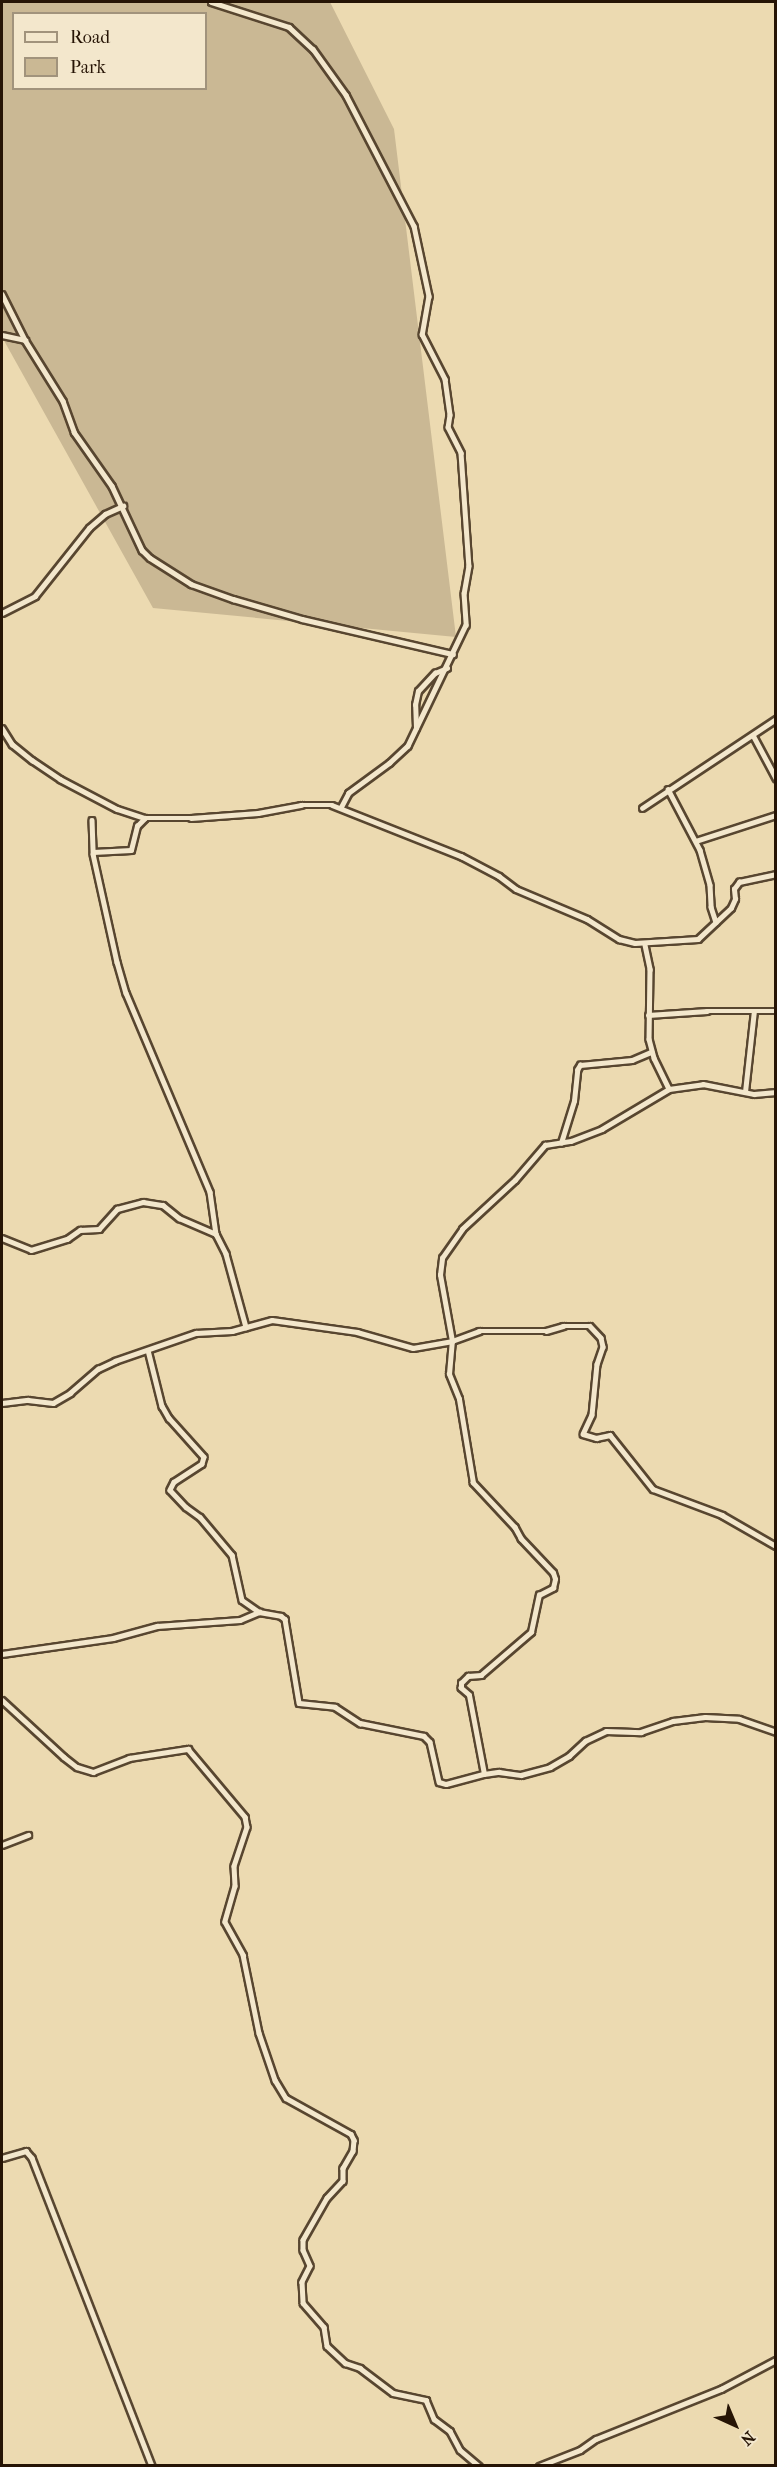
<!DOCTYPE html>
<html>
<head>
<meta charset="utf-8">
<style>
  body { margin:0 }
  #map { position:relative; width:777px; height:2467px; overflow:hidden; background:#ecdab1; font-family:"IM FELL French Canon",serif }
  div>[style] { position:absolute }
  [style*='--x'] { left:calc(var(--x)*1px); top:calc(var(--y)*1px); width:calc(var(--w)*1px); rotate:calc(var(--a)*1deg) }
  .green>* { inset:0; background:#cab894 }
  .roads { filter:drop-shadow(2px 0 #584630) drop-shadow(-2px 0 #584630) drop-shadow(0 2px #584630) drop-shadow(0 -2px #584630) }
  .minor>* { height:4.5px; margin:-2.25px; padding:0 2.25px; transform-origin:2.25px; border-radius:2.25px; background:#f3e7cc }
  span { translate:-50% -50%; white-space:nowrap; text-align:center; line-height:1.15; -webkit-text-stroke:6px #f3e7cc; paint-order:stroke }
  .frame { position:absolute; inset:0; border:3px solid #261405; pointer-events:none }
  .legend { position:absolute; left:12px; top:12px; width:195px; height:78px; box-sizing:border-box; background:#f3e7cc; border:2px solid #a1937c; margin:0; padding:8px 10px; list-style:none; font-size:18px; color:#261405 }
  .legend li { display:flex; align-items:center; gap:12px; height:30px }
  .legend b { width:30px; border:2px solid #a1937c }
  .north { position:absolute; left:705px; top:2395px; width:60px; height:60px; -webkit-text-stroke:4px #f3e7cc; paint-order:stroke; rotate:136deg; font-size:16px; font-weight:700; line-height:24px; text-align:center; color:#261405 }
  .north::after { content:''; display:block; margin:auto; width:21px; height:27px; background:#261405; clip-path:polygon(50% 0,100% 100%,50% 72%,0 100%) }
</style>
</head>
<body>
<div id="map">
  <div class="green">
    <div style="clip-path:polygon(evenodd,2px 2px,330px 2px,394px 129px,456px 637px,153px 608px,2px 337px,2px 2px,14px 14px,206px 14px,206px 88px,14px 88px,14px 14px)"></div>
  </div>
  <div class="roads">
    <div class="minor">
      <div style="--x:211;--y:2;--w:82;--a:17.8"></div>
      <div style="--x:289;--y:27;--w:33;--a:43"></div>
      <div style="--x:313;--y:49;--w:57;--a:54.3"></div>
      <div style="--x:346;--y:95;--w:148;--a:62.6"></div>
      <div style="--x:414;--y:226;--w:72;--a:77.9"></div>
      <div style="--x:429;--y:296;--w:39;--a:100"></div>
      <div style="--x:422;--y:334;--w:51;--a:62.9"></div>
      <div style="--x:445;--y:379;--w:36;--a:82"></div>
      <div style="--x:450;--y:415;--w:12;--a:99"></div>
      <div style="--x:448;--y:427;--w:29;--a:63"></div>
      <div style="--x:461;--y:453;--w:113;--a:86"></div>
      <div style="--x:469;--y:566;--w:27;--a:100"></div>
      <div style="--x:464;--y:593;--w:32;--a:86"></div>
      <div style="--x:466;--y:625;--w:134;--a:115.6"></div>
      <div style="--x:408;--y:746;--w:25;--a:137"></div>
      <div style="--x:390;--y:763;--w:51;--a:143.8"></div>
      <div style="--x:349;--y:793;--w:17;--a:118"></div>
      <div style="--x:2;--y:294;--w:51;--a:63.4"></div>
      <div style="--x:25;--y:340;--w:72;--a:58.1"></div>
      <div style="--x:63;--y:401;--w:33;--a:70"></div>
      <div style="--x:74;--y:432;--w:66;--a:54.9"></div>
      <div style="--x:112;--y:486;--w:71;--a:64.9"></div>
      <div style="--x:142;--y:550;--w:11;--a:45"></div>
      <div style="--x:150;--y:558;--w:49;--a:32.4"></div>
      <div style="--x:191;--y:584;--w:45;--a:19.7"></div>
      <div style="--x:233;--y:599;--w:72;--a:16.2"></div>
      <div style="--x:302;--y:619;--w:155;--a:13.1"></div>
      <div style="--x:2;--y:335;--w:24;--a:12"></div>
      <div style="--x:2;--y:613;--w:37;--a:-27"></div>
      <div style="--x:35;--y:596;--w:87;--a:-51.5"></div>
      <div style="--x:89;--y:528;--w:21;--a:-41"></div>
      <div style="--x:105;--y:514;--w:20;--a:-24"></div>
      <div style="--x:2;--y:728;--w:19;--a:58"></div>
      <div style="--x:12;--y:744;--w:26;--a:39"></div>
      <div style="--x:32;--y:760;--w:34;--a:34"></div>
      <div style="--x:60;--y:779;--w:64;--a:27.8"></div>
      <div style="--x:117;--y:809;--w:29;--a:18"></div>
      <div style="--x:145;--y:818;--w:46;--a:0"></div>
      <div style="--x:191;--y:818;--w:67;--a:-4.3"></div>
      <div style="--x:258;--y:813;--w:44;--a:-10.5"></div>
      <div style="--x:301;--y:805;--w:31;--a:0"></div>
      <div style="--x:332;--y:805;--w:139;--a:21.6"></div>
      <div style="--x:461;--y:856;--w:43;--a:27.8"></div>
      <div style="--x:499;--y:876;--w:21;--a:37"></div>
      <div style="--x:516;--y:889;--w:77;--a:22.9"></div>
      <div style="--x:587;--y:919;--w:38;--a:32"></div>
      <div style="--x:619;--y:939;--w:16;--a:14"></div>
      <div style="--x:635;--y:943;--w:63;--a:-3.6"></div>
      <div style="--x:698;--y:939;--w:45;--a:-43.2"></div>
      <div style="--x:731;--y:908;--w:10;--a:-66"></div>
      <div style="--x:735;--y:899;--w:10;--a:-96"></div>
      <div style="--x:734;--y:889;--w:9;--a:-54"></div>
      <div style="--x:739;--y:882;--w:38;--a:-12"></div>
      <div style="--x:416;--y:728;--w:23;--a:-92"></div>
      <div style="--x:415;--y:705;--w:14;--a:-78"></div>
      <div style="--x:418;--y:691;--w:25;--a:-47"></div>
      <div style="--x:435;--y:673;--w:13;--a:-23"></div>
      <div style="--x:753;--y:735;--w:49;--a:61.9"></div>
      <div style="--x:668;--y:789;--w:69;--a:62.3"></div>
      <div style="--x:700;--y:850;--w:36;--a:74"></div>
      <div style="--x:710;--y:885;--w:22;--a:87"></div>
      <div style="--x:711;--y:907;--w:16;--a:72"></div>
      <div style="--x:642;--y:808;--w:161;--a:-33.6"></div>
      <div style="--x:92;--y:820;--w:34;--a:88"></div>
      <div style="--x:93;--y:854;--w:111;--a:77.5"></div>
      <div style="--x:117;--y:962;--w:32;--a:74"></div>
      <div style="--x:126;--y:993;--w:216;--a:67.1"></div>
      <div style="--x:210;--y:1192;--w:42;--a:81.9"></div>
      <div style="--x:216;--y:1234;--w:22;--a:63"></div>
      <div style="--x:226;--y:1254;--w:76;--a:74.7"></div>
      <div style="--x:696;--y:841;--w:84;--a:-18"></div>
      <div style="--x:93;--y:852;--w:38;--a:-3"></div>
      <div style="--x:131;--y:850;--w:25;--a:-76"></div>
      <div style="--x:137;--y:826;--w:11;--a:-45"></div>
      <div style="--x:645;--y:945;--w:25;--a:78"></div>
      <div style="--x:650;--y:969;--w:70;--a:90.8"></div>
      <div style="--x:649;--y:1039;--w:20;--a:75"></div>
      <div style="--x:654;--y:1058;--w:34;--a:64"></div>
      <div style="--x:648;--y:1015;--w:59;--a:-3.9"></div>
      <div style="--x:707;--y:1011;--w:69;--a:0"></div>
      <div style="--x:745;--y:1092;--w:81;--a:-83.7"></div>
      <div style="--x:561;--y:1143;--w:44;--a:-72.8"></div>
      <div style="--x:574;--y:1101;--w:31;--a:-84"></div>
      <div style="--x:577;--y:1070;--w:6;--a:-59"></div>
      <div style="--x:580;--y:1065;--w:52;--a:-5.5"></div>
      <div style="--x:632;--y:1060;--w:21;--a:-23"></div>
      <div style="--x:2;--y:1238;--w:31;--a:22"></div>
      <div style="--x:31;--y:1250;--w:38;--a:-17"></div>
      <div style="--x:67;--y:1239;--w:16;--a:-35"></div>
      <div style="--x:80;--y:1230;--w:19;--a:-3"></div>
      <div style="--x:99;--y:1229;--w:27;--a:-48"></div>
      <div style="--x:117;--y:1209;--w:27;--a:-15"></div>
      <div style="--x:143;--y:1202;--w:20;--a:9"></div>
      <div style="--x:163;--y:1205;--w:21;--a:39"></div>
      <div style="--x:179;--y:1218;--w:40;--a:23.4"></div>
      <div style="--x:148;--y:1350;--w:58;--a:76"></div>
      <div style="--x:162;--y:1406;--w:14;--a:60"></div>
      <div style="--x:169;--y:1418;--w:52;--a:48.1"></div>
      <div style="--x:204;--y:1457;--w:7;--a:106"></div>
      <div style="--x:202;--y:1464;--w:33;--a:147"></div>
      <div style="--x:174;--y:1482;--w:9;--a:117"></div>
      <div style="--x:170;--y:1490;--w:23;--a:47"></div>
      <div style="--x:186;--y:1507;--w:17;--a:36"></div>
      <div style="--x:200;--y:1517;--w:50;--a:49.9"></div>
      <div style="--x:232;--y:1555;--w:46;--a:77.5"></div>
      <div style="--x:242;--y:1600;--w:21;--a:35"></div>
      <div style="--x:259;--y:1612;--w:22;--a:10"></div>
      <div style="--x:281;--y:1616;--w:5;--a:37"></div>
      <div style="--x:285;--y:1619;--w:85;--a:80.5"></div>
      <div style="--x:299;--y:1703;--w:36;--a:6"></div>
      <div style="--x:335;--y:1707;--w:30;--a:33"></div>
      <div style="--x:360;--y:1723;--w:65;--a:11.5"></div>
      <div style="--x:424;--y:1736;--w:8;--a:45"></div>
      <div style="--x:430;--y:1742;--w:41;--a:77.3"></div>
      <div style="--x:439;--y:1782;--w:7;--a:16"></div>
      <div style="--x:446;--y:1784;--w:39;--a:-15"></div>
      <div style="--x:484;--y:1774;--w:15;--a:-8"></div>
      <div style="--x:499;--y:1772;--w:22;--a:8"></div>
      <div style="--x:521;--y:1775;--w:30;--a:-15"></div>
      <div style="--x:550;--y:1767;--w:22;--a:-30"></div>
      <div style="--x:569;--y:1756;--w:22;--a:-43"></div>
      <div style="--x:585;--y:1741;--w:23;--a:-25"></div>
      <div style="--x:606;--y:1731;--w:35;--a:2"></div>
      <div style="--x:641;--y:1732;--w:34;--a:-19"></div>
      <div style="--x:673;--y:1721;--w:32;--a:-7"></div>
      <div style="--x:705;--y:1717;--w:34;--a:3"></div>
      <div style="--x:739;--y:1719;--w:39;--a:19"></div>
      <div style="--x:2;--y:1403;--w:26;--a:-7"></div>
      <div style="--x:28;--y:1400;--w:25;--a:7"></div>
      <div style="--x:53;--y:1403;--w:20;--a:-30"></div>
      <div style="--x:70;--y:1393;--w:37;--a:-41"></div>
      <div style="--x:98;--y:1369;--w:19;--a:-25"></div>
      <div style="--x:115;--y:1361;--w:86;--a:-19.1"></div>
      <div style="--x:196;--y:1333;--w:36;--a:-3"></div>
      <div style="--x:232;--y:1331;--w:41;--a:-15.4"></div>
      <div style="--x:272;--y:1320;--w:86;--a:8"></div>
      <div style="--x:357;--y:1332;--w:58;--a:15.9"></div>
      <div style="--x:413;--y:1348;--w:40;--a:-10"></div>
      <div style="--x:452;--y:1341;--w:29;--a:-20"></div>
      <div style="--x:479;--y:1331;--w:67;--a:0"></div>
      <div style="--x:546;--y:1331;--w:18;--a:-16"></div>
      <div style="--x:563;--y:1326;--w:27;--a:0"></div>
      <div style="--x:590;--y:1326;--w:16;--a:47"></div>
      <div style="--x:601;--y:1338;--w:9;--a:77"></div>
      <div style="--x:603;--y:1347;--w:18;--a:109"></div>
      <div style="--x:597;--y:1364;--w:51;--a:95.6"></div>
      <div style="--x:592;--y:1415;--w:21;--a:115"></div>
      <div style="--x:583;--y:1434;--w:14;--a:17"></div>
      <div style="--x:596;--y:1438;--w:14;--a:-12"></div>
      <div style="--x:610;--y:1435;--w:69;--a:51.5"></div>
      <div style="--x:653;--y:1489;--w:74;--a:20.6"></div>
      <div style="--x:722;--y:1515;--w:62;--a:29.9"></div>
      <div style="--x:2;--y:1654;--w:112;--a:-8.2"></div>
      <div style="--x:113;--y:1638;--w:46;--a:-15.3"></div>
      <div style="--x:157;--y:1626;--w:83;--a:-4.1"></div>
      <div style="--x:240;--y:1620;--w:21;--a:-23"></div>
      <div style="--x:2;--y:1700;--w:84;--a:42.6"></div>
      <div style="--x:64;--y:1757;--w:16;--a:38"></div>
      <div style="--x:77;--y:1767;--w:17;--a:17"></div>
      <div style="--x:93;--y:1772;--w:39;--a:-21"></div>
      <div style="--x:129;--y:1758;--w:60;--a:-8.7"></div>
      <div style="--x:188;--y:1749;--w:89;--a:50"></div>
      <div style="--x:245;--y:1817;--w:10;--a:79"></div>
      <div style="--x:247;--y:1827;--w:41;--a:108.4"></div>
      <div style="--x:234;--y:1866;--w:20;--a:87"></div>
      <div style="--x:235;--y:1886;--w:37;--a:106"></div>
      <div style="--x:225;--y:1922;--w:38;--a:61"></div>
      <div style="--x:243;--y:1955;--w:80;--a:78.4"></div>
      <div style="--x:259;--y:2033;--w:50;--a:71.2"></div>
      <div style="--x:275;--y:2080;--w:21;--a:59"></div>
      <div style="--x:286;--y:2098;--w:74;--a:29"></div>
      <div style="--x:351;--y:2134;--w:7;--a:63"></div>
      <div style="--x:354;--y:2140;--w:11;--a:95"></div>
      <div style="--x:353;--y:2151;--w:20;--a:120"></div>
      <div style="--x:343;--y:2168;--w:13;--a:90"></div>
      <div style="--x:343;--y:2181;--w:23;--a:133"></div>
      <div style="--x:327;--y:2198;--w:48;--a:119.7"></div>
      <div style="--x:303;--y:2240;--w:10;--a:90"></div>
      <div style="--x:303;--y:2250;--w:17;--a:66"></div>
      <div style="--x:310;--y:2266;--w:18;--a:117"></div>
      <div style="--x:302;--y:2282;--w:21;--a:87"></div>
      <div style="--x:303;--y:2303;--w:32;--a:49"></div>
      <div style="--x:324;--y:2327;--w:19;--a:81"></div>
      <div style="--x:327;--y:2346;--w:25;--a:43"></div>
      <div style="--x:345;--y:2363;--w:16;--a:18"></div>
      <div style="--x:360;--y:2368;--w:41;--a:37.1"></div>
      <div style="--x:393;--y:2393;--w:34;--a:12"></div>
      <div style="--x:426;--y:2400;--w:21;--a:67"></div>
      <div style="--x:434;--y:2419;--w:20;--a:37"></div>
      <div style="--x:450;--y:2431;--w:21;--a:62"></div>
      <div style="--x:460;--y:2450;--w:25;--a:40"></div>
      <div style="--x:484;--y:1774;--w:80;--a:-100.8"></div>
      <div style="--x:469;--y:1695;--w:11;--a:-139"></div>
      <div style="--x:461;--y:1688;--w:5;--a:-90"></div>
      <div style="--x:461;--y:1683;--w:10;--a:-45"></div>
      <div style="--x:468;--y:1676;--w:13;--a:-4"></div>
      <div style="--x:481;--y:1675;--w:66;--a:-40.7"></div>
      <div style="--x:531;--y:1632;--w:38;--a:-78"></div>
      <div style="--x:539;--y:1595;--w:16;--a:-27"></div>
      <div style="--x:553;--y:1588;--w:9;--a:-77"></div>
      <div style="--x:555;--y:1579;--w:6;--a:-108"></div>
      <div style="--x:553;--y:1573;--w:47;--a:-133.3"></div>
      <div style="--x:521;--y:1539;--w:13;--a:-119"></div>
      <div style="--x:515;--y:1528;--w:62;--a:-133"></div>
      <div style="--x:473;--y:1483;--w:85;--a:-99.5"></div>
      <div style="--x:459;--y:1399;--w:27;--a:-112"></div>
      <div style="--x:449;--y:1374;--w:33;--a:-85"></div>
      <div style="--x:452;--y:1341;--w:67;--a:-100.3"></div>
      <div style="--x:440;--y:1275;--w:17;--a:-83"></div>
      <div style="--x:442;--y:1258;--w:35;--a:-55"></div>
      <div style="--x:462;--y:1229;--w:72;--a:-42.8"></div>
      <div style="--x:515;--y:1180;--w:46;--a:-49.4"></div>
      <div style="--x:545;--y:1145;--w:26;--a:-9"></div>
      <div style="--x:571;--y:1141;--w:33;--a:-21"></div>
      <div style="--x:602;--y:1129;--w:78;--a:-30.8"></div>
      <div style="--x:669;--y:1089;--w:34;--a:-8"></div>
      <div style="--x:703;--y:1084;--w:52;--a:11.1"></div>
      <div style="--x:754;--y:1094;--w:22;--a:-5"></div>
      <div style="--x:2;--y:1845;--w:28;--a:-21"></div>
      <div style="--x:2;--y:2158;--w:25;--a:-16"></div>
      <div style="--x:26;--y:2151;--w:9;--a:49"></div>
      <div style="--x:32;--y:2158;--w:331;--a:68.7"></div>
      <div style="--x:539;--y:2466;--w:44;--a:-21.3"></div>
      <div style="--x:580;--y:2450;--w:19;--a:-35"></div>
      <div style="--x:596;--y:2439;--w:135;--a:-21.8"></div>
      <div style="--x:721;--y:2389;--w:62;--a:-27.8"></div>
    </div>
  </div>
  <div class="frame"></div>
  <ul class="legend">
  <li><b style="height:8px;background:#f3e7cc"></b>Road</li>
  <li><b style="height:16px;background:#cab894"></b>Park</li>
  </ul>
  <div class="north">N</div>
</div>
</body>
</html>
